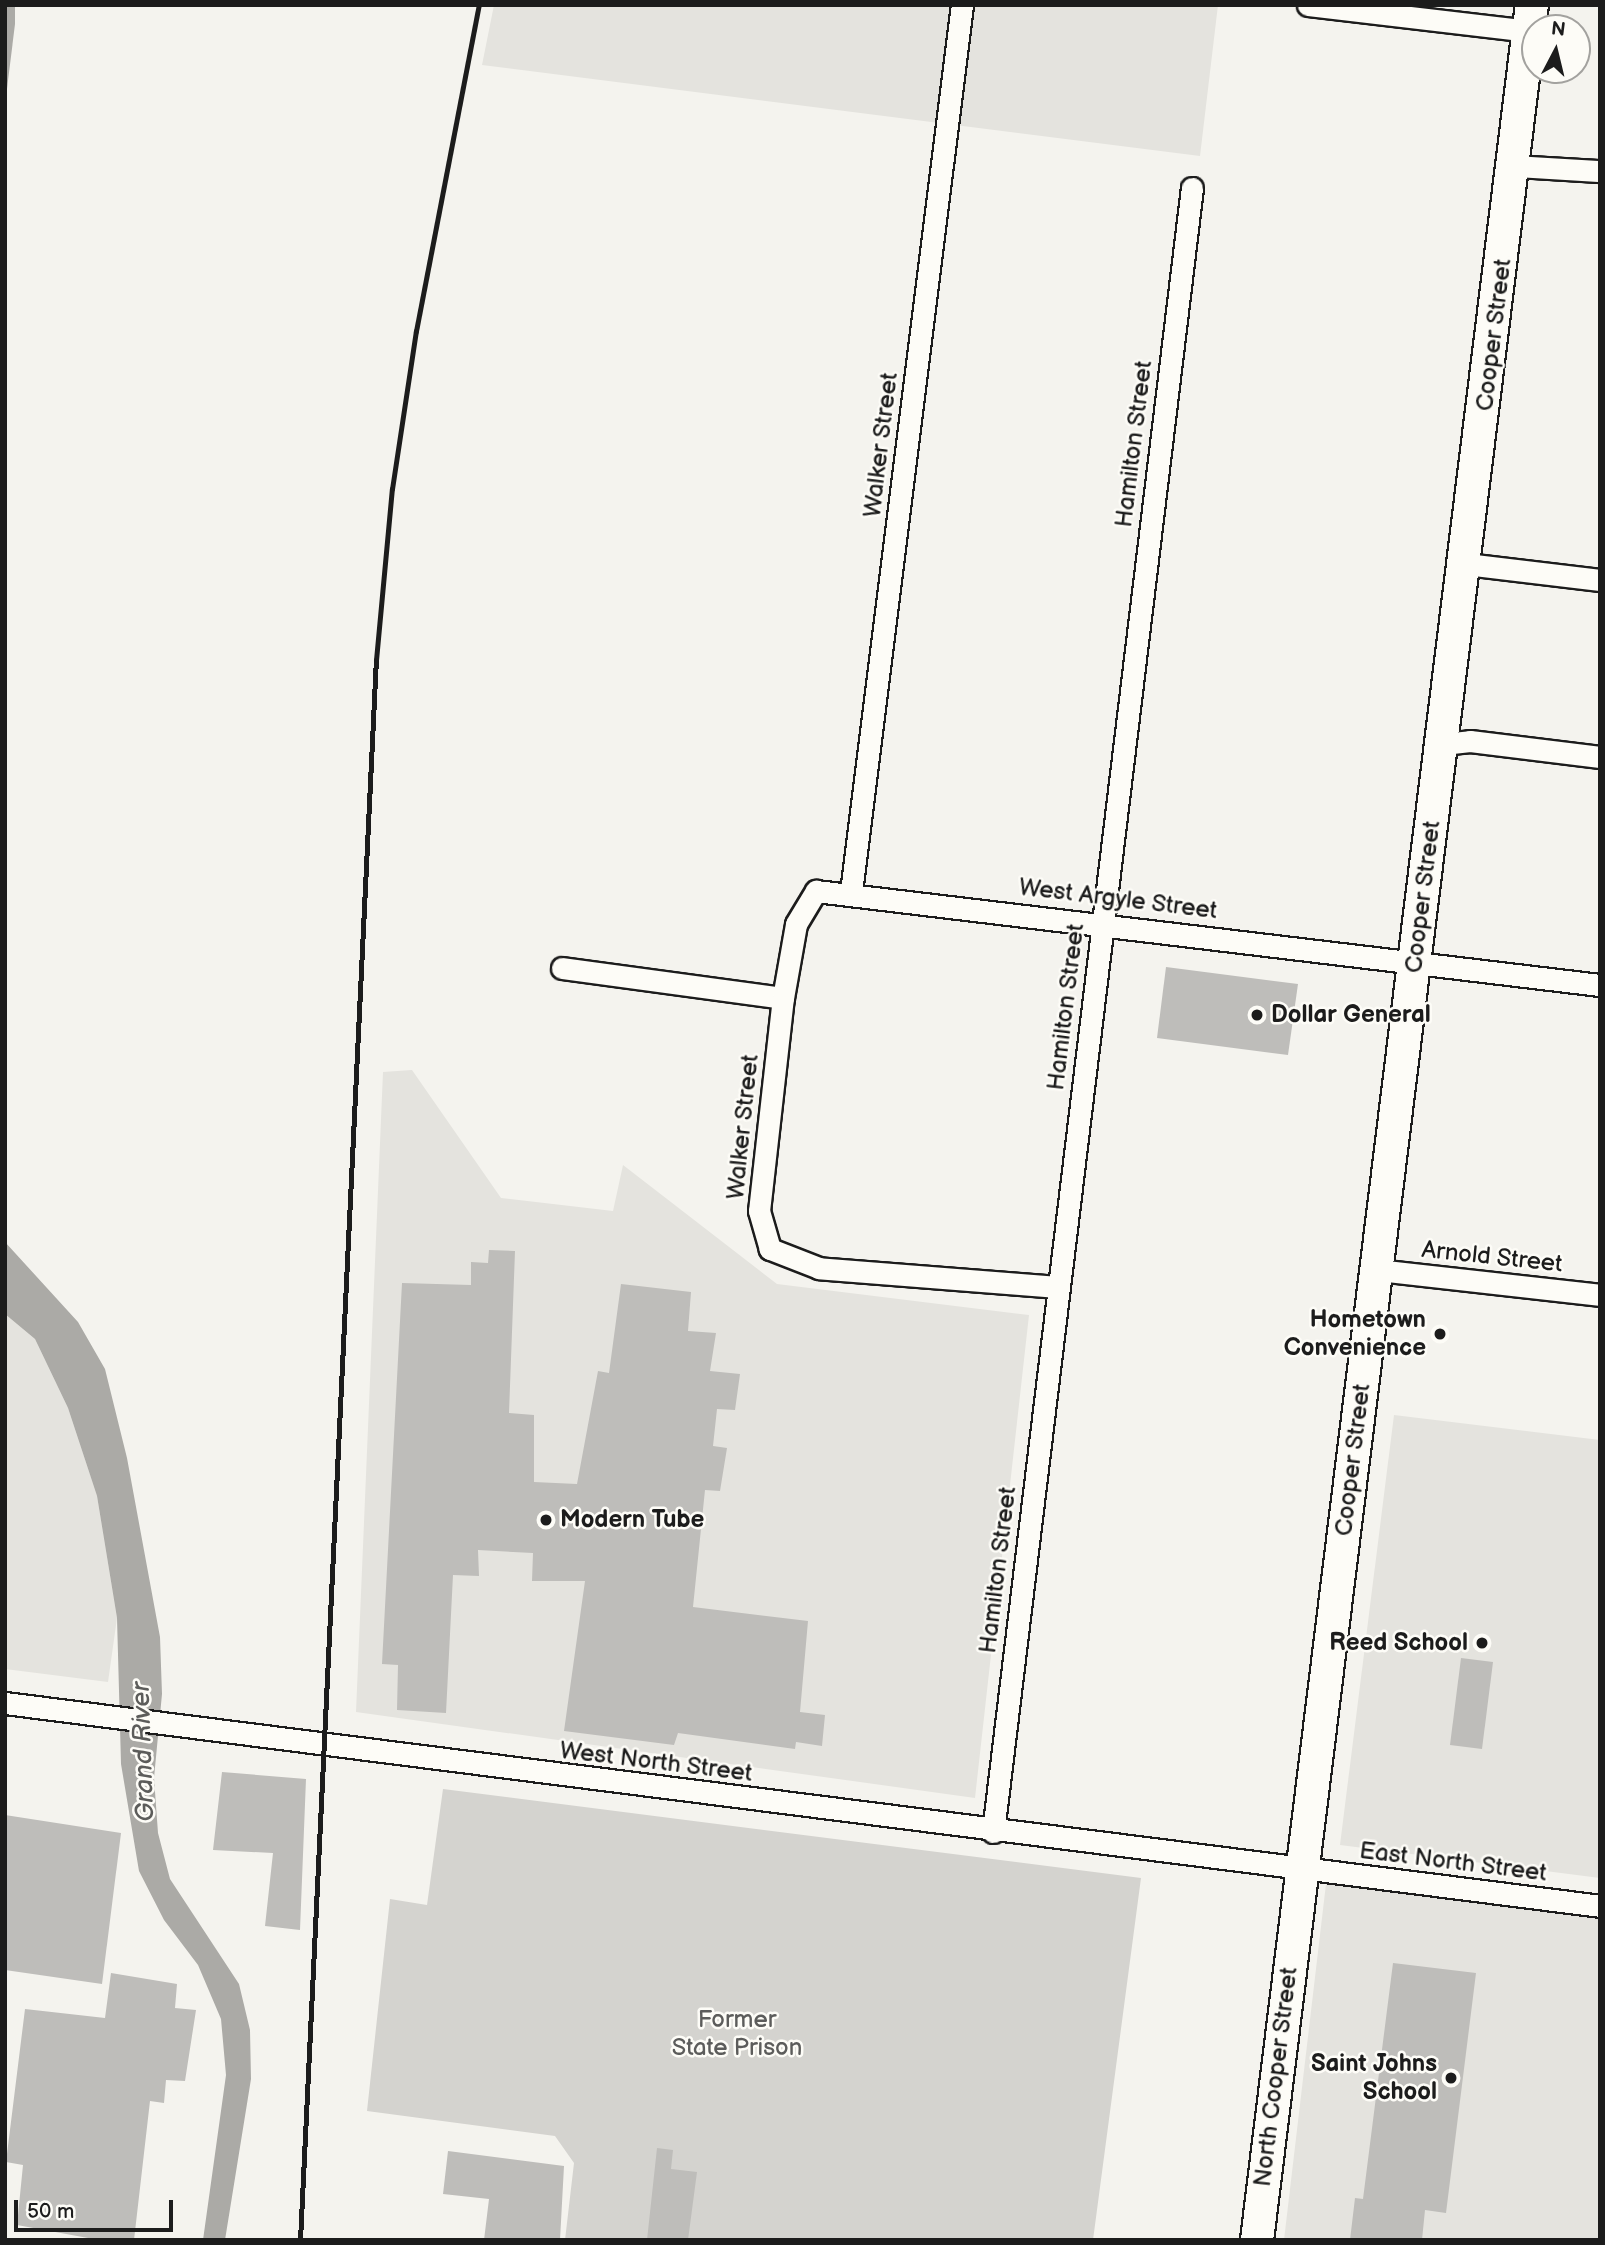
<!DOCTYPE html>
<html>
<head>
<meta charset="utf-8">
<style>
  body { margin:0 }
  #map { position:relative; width:1605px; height:2245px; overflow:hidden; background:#f4f3ee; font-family:"Balsamiq Sans",sans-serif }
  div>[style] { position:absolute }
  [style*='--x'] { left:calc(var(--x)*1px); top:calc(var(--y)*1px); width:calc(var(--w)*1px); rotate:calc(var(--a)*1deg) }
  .built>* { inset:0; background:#e4e3de }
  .green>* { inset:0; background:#d4d3cf }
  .water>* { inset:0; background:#abaaa6 }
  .building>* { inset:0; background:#bebdba }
  .roads { filter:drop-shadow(2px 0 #1c1c1c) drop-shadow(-2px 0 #1c1c1c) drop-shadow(0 2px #1c1c1c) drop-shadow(0 -2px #1c1c1c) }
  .minor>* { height:21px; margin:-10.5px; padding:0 10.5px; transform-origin:10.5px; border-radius:10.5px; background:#fdfcf7 }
  .primary>* { height:32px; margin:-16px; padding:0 16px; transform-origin:16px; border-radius:16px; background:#fdfcf7 }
  .rail>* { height:5px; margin:-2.5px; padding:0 2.5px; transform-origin:2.5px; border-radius:2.5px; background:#1c1c1c }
  .dots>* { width:19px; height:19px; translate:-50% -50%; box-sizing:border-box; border:4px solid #fdfcf7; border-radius:50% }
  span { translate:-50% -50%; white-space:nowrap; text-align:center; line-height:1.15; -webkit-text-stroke:5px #fdfcf7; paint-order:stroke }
  .street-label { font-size:24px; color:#1c1c1c }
  .poi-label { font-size:24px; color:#1c1c1c; font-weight:700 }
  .left { translate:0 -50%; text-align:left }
  .right { translate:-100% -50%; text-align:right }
  .park-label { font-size:24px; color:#5c5c5b }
  .water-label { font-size:26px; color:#5c5c5a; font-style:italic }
  .frame { position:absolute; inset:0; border:7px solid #1c1c1c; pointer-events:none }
  .north { position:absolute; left:1521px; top:14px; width:70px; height:70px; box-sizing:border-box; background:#fdfcf7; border:2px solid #a3a29f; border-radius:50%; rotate:7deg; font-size:19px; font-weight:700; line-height:28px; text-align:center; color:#1c1c1c }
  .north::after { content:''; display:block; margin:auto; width:24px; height:32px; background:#1c1c1c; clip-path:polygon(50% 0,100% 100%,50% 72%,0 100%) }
  .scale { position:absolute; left:14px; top:2200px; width:159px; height:32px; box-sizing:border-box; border:4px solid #1c1c1c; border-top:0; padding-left:9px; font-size:21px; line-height:24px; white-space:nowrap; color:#1c1c1c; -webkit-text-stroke:5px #fdfcf7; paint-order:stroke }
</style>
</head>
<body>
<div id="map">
  <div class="built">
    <div style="clip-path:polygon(494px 5px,1218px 5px,1200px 156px,482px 65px)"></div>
    <div style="clip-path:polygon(412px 1070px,501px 1198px,613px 1211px,623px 1165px,777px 1284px,1029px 1315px,975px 1798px,356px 1712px,383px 1072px)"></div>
    <div style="clip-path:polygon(5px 1314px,35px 1339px,68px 1408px,97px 1496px,117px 1618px,108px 1682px,5px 1669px)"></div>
    <div style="clip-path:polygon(1394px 1415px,1600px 1440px,1600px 1878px,1340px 1845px)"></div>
    <div style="clip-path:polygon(1326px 1884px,1600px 1916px,1600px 2240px,1284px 2240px)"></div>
  </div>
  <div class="green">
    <div style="clip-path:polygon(443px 1789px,1141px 1878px,1093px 2240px,565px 2240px,574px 2163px,555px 2136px,367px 2111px,390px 1899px,427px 1905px)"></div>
  </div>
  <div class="water">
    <div style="clip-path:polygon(5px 5px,15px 5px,15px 24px,5px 105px)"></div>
    <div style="clip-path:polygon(5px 1242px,78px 1322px,105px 1369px,127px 1458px,160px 1637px,162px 1694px,154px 1778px,158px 1833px,170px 1879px,239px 1984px,250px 2030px,251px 2079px,225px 2240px,203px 2240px,226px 2075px,221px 2019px,198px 1965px,164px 1920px,139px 1871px,121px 1764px,117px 1618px,97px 1496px,68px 1408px,35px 1339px,5px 1314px)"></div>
  </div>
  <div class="building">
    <div style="clip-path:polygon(1166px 967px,1298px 984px,1288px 1055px,1157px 1038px)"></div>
    <div style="clip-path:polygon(489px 1250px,515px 1251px,509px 1413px,534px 1415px,534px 1482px,577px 1484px,598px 1371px,609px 1373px,621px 1284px,691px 1292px,688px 1331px,716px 1333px,710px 1371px,740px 1374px,735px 1410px,717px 1409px,713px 1446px,727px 1448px,720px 1491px,705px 1490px,693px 1607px,808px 1621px,800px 1712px,825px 1715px,822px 1746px,796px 1742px,795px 1749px,678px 1733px,674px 1745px,564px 1731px,585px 1581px,532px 1581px,533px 1553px,478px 1550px,479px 1576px,453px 1575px,446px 1713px,397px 1710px,398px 1665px,382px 1664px,402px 1283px,471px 1285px,471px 1262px,488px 1263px)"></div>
    <div style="clip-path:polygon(1461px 1658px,1493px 1662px,1482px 1749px,1450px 1745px)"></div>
    <div style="clip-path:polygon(222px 1772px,306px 1779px,300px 1930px,265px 1926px,273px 1853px,213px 1850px)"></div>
    <div style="clip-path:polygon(5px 1815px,121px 1833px,102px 1984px,5px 1970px)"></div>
    <div style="clip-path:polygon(1393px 1963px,1476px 1973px,1446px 2213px,1425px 2210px,1422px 2240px,1350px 2240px,1355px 2198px,1363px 2199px)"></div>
    <div style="clip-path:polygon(111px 1973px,177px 1984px,175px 2008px,196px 2010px,185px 2081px,166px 2080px,164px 2103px,150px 2101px,134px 2240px,99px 2240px,17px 2225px,23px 2165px,6px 2162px,25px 2009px,105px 2018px)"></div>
    <div style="clip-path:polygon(657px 2148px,673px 2150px,671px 2169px,697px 2172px,688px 2240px,647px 2240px)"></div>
    <div style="clip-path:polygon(448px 2151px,564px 2166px,560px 2240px,484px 2240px,489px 2199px,443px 2194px)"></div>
  </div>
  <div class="roads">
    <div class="minor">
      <div style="--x:1308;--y:5;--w:223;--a:6.7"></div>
      <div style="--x:1515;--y:166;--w:85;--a:3.4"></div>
      <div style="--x:1466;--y:564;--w:135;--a:6.8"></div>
      <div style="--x:1443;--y:744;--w:27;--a:-6"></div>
      <div style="--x:1470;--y:741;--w:131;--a:7"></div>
      <div style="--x:851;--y:892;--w:894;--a:-82.87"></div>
      <div style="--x:562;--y:968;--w:223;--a:7.7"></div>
      <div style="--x:1378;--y:1270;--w:223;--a:6.4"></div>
      <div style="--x:1058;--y:1287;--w:240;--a:-175.5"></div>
      <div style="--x:819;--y:1268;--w:53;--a:-158.8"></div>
      <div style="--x:770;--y:1249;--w:40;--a:-106"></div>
      <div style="--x:759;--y:1211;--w:214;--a:-83.6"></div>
      <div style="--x:783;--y:998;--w:75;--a:-80"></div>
      <div style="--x:796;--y:924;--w:39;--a:-59"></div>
      <div style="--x:816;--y:891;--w:790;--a:6.84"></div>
      <div style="--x:5;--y:1703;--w:1608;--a:7.25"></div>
      <div style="--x:993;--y:1832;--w:1656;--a:-83.1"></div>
    </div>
    <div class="primary">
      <div style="--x:1257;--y:2240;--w:2252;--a:-82.99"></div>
    </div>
  </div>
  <div class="rail">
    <div style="--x:300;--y:2240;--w:1582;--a:-87.25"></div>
    <div style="--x:376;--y:660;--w:172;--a:-84.7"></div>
    <div style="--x:392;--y:489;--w:160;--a:-81.4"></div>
    <div style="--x:416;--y:331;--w:332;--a:-79.1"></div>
  </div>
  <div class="dots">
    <div style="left:1257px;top:1015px;background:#1c1c1c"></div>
    <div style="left:1440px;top:1334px;background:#1c1c1c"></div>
    <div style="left:546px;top:1520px;background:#1c1c1c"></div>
    <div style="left:1482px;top:1643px;background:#1c1c1c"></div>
    <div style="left:1451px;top:2078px;background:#1c1c1c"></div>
  </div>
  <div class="street-label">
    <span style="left:1494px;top:335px;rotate:-83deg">Cooper Street</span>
    <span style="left:1134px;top:444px;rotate:-83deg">Hamilton Street</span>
    <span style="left:881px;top:445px;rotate:-83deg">Walker Street</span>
    <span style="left:1423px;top:897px;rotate:-83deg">Cooper Street</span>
    <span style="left:1118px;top:899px;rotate:7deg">West Argyle Street</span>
    <span style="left:1066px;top:1007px;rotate:-83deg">Hamilton Street</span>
    <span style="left:743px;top:1127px;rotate:-84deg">Walker Street</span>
    <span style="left:1492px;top:1257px;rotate:6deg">Arnold Street</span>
    <span style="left:1353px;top:1460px;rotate:-83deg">Cooper Street</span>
    <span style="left:998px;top:1570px;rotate:-83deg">Hamilton Street</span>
    <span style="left:656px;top:1762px;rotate:7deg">West North Street</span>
    <span style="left:1453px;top:1862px;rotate:7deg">East North Street</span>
    <span style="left:1276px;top:2077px;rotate:-83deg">North Cooper Street</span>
  </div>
  <div class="poi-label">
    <span class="left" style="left:1271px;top:1015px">Dollar General</span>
    <span class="right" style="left:1426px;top:1334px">Hometown<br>Convenience</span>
    <span class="left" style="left:560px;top:1520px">Modern Tube</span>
    <span class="right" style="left:1468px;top:1643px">Reed School</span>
    <span class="right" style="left:1437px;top:2078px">Saint Johns<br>School</span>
  </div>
  <div class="park-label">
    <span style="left:737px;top:2034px">Former<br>State Prison</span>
  </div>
  <div class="water-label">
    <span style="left:144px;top:1752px;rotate:-92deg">Grand River</span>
  </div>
  <div class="frame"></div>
  <div class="north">N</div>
  <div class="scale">50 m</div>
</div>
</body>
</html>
